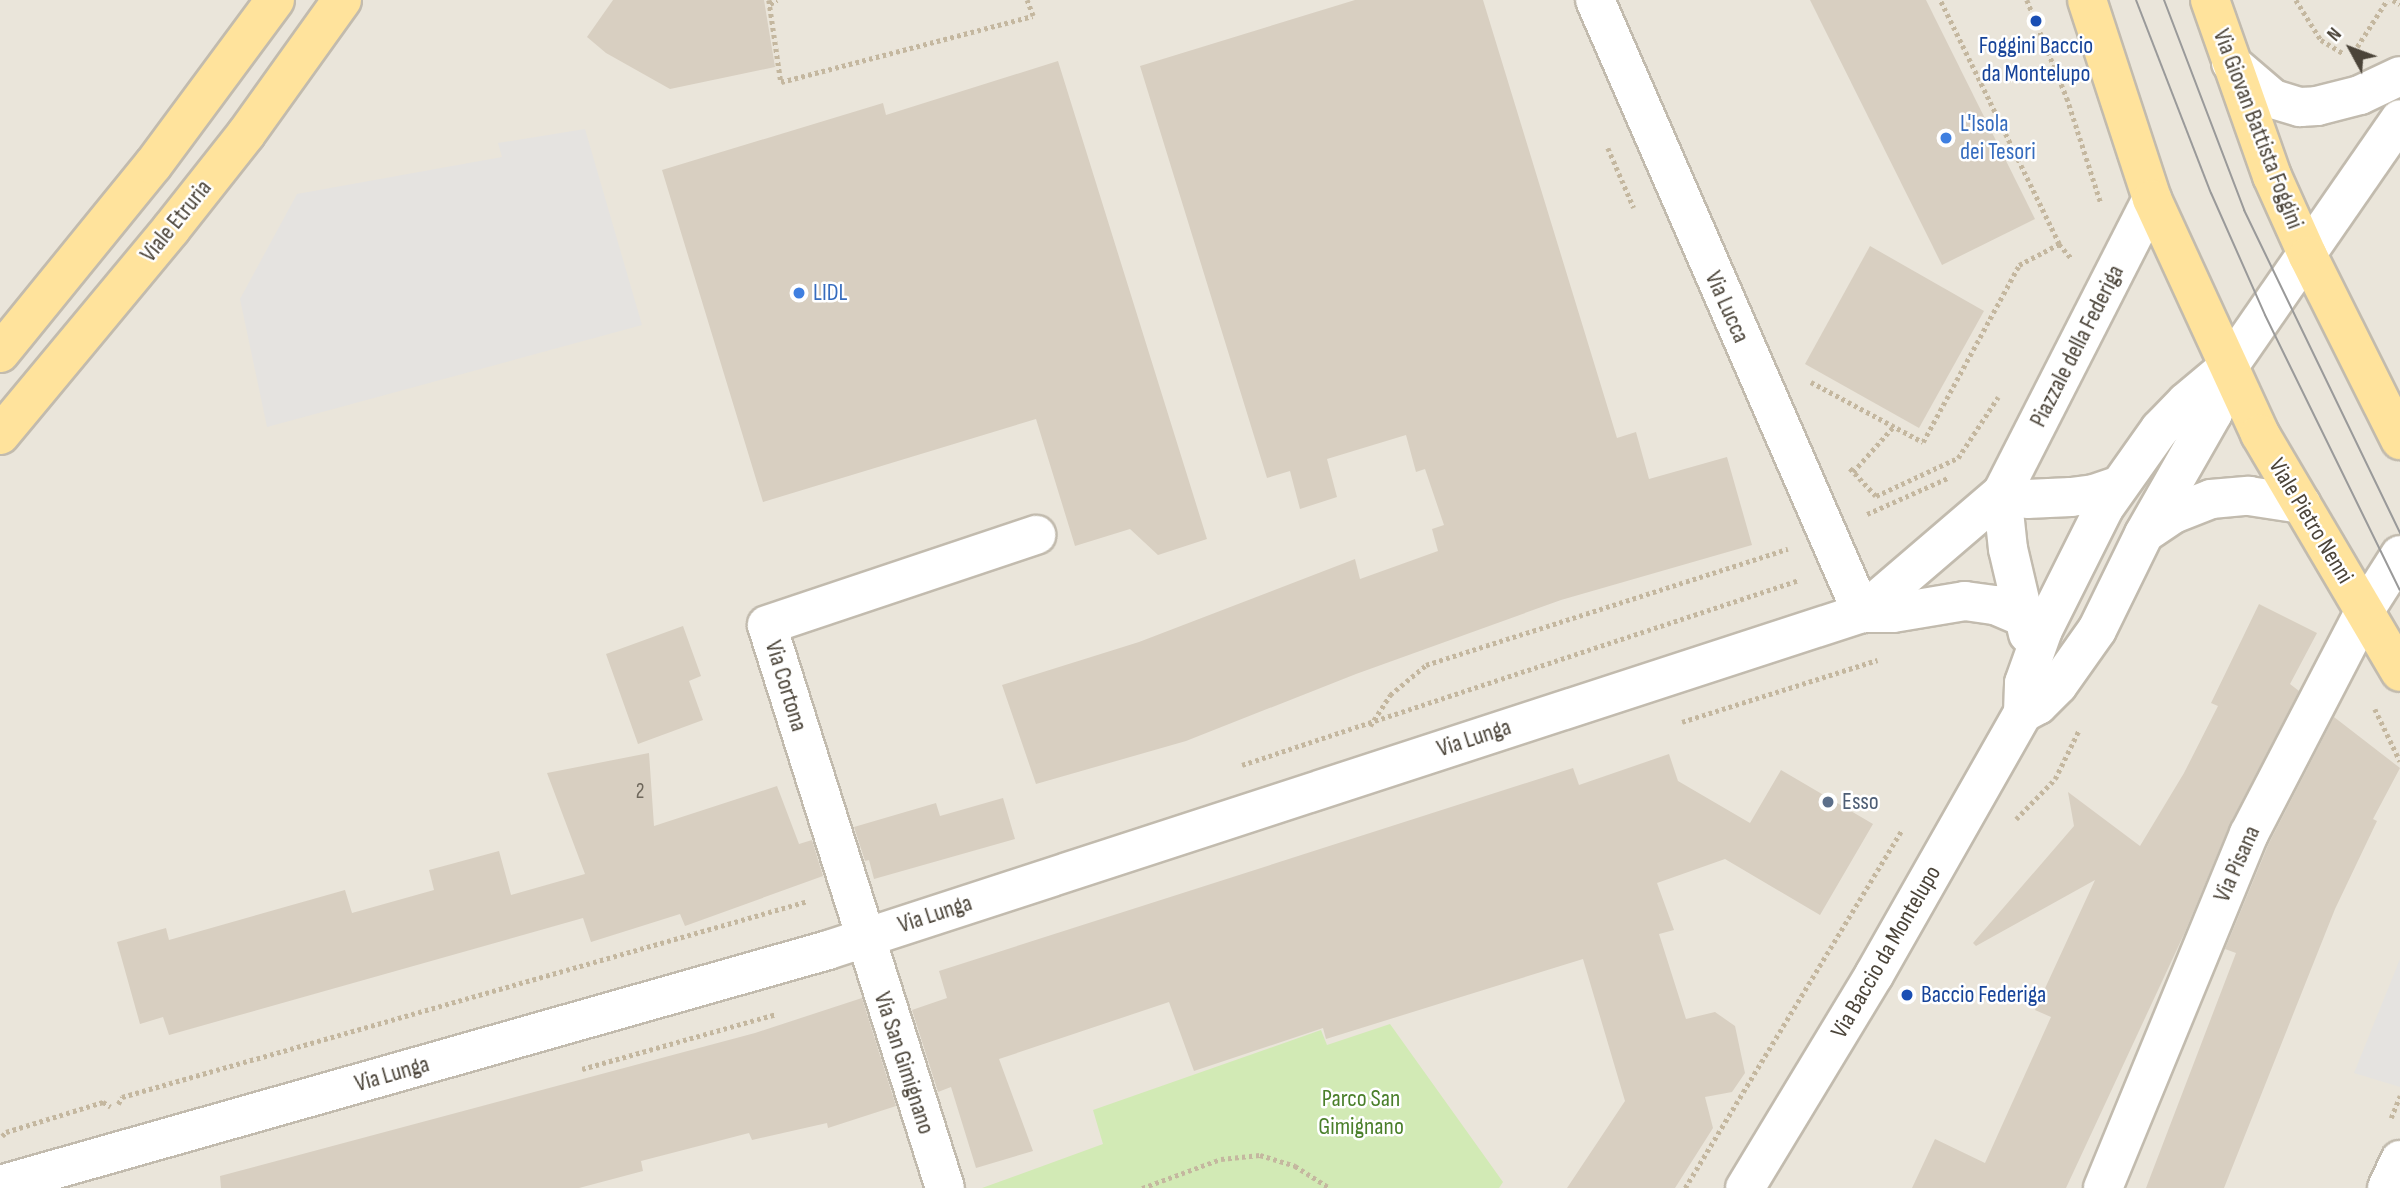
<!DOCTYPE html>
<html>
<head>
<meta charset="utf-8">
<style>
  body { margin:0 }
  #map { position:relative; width:2400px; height:1188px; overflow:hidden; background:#f6f3ec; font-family:"Sofia Sans Condensed",sans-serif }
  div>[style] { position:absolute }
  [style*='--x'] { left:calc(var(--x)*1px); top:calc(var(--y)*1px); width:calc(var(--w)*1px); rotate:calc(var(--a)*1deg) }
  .residential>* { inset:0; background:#eae5da }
  .green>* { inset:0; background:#d2eab5 }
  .parking>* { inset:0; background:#e5e3e0 }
  .building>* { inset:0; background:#d8cfc1 }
  .path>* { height:4.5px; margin-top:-2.25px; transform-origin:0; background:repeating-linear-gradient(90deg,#c4b79f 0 3.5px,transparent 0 7px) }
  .roads { filter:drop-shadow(2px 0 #c2bbae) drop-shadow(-2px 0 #c2bbae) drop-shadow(0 2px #c2bbae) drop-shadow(0 -2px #c2bbae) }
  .minor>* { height:38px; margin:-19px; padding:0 19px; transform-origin:19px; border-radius:19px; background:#fff }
  .major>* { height:38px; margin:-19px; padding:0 19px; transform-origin:19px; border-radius:19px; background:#ffe39c }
  .tram>* { height:2px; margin:-1px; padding:0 1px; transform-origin:1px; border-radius:1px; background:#9a9a9a }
  .dots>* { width:19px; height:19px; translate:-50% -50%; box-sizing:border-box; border:4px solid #fff; border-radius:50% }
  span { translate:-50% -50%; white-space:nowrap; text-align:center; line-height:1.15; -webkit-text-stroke:5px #fff; paint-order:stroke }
  .number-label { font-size:21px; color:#6e675b }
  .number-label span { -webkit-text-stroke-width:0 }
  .transit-label { font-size:24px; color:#164399 }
  .left { translate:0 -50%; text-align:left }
  .shop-label { font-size:24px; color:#366cbe }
  .street-label { font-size:24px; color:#4b4439 }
  .service-label { font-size:24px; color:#4e5e75 }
  .park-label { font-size:24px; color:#4a7f2a }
  .north { position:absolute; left:2316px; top:14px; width:70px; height:70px; -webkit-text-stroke:5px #fff; paint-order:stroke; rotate:311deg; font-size:19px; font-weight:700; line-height:28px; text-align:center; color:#4b4439 }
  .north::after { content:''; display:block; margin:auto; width:24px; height:32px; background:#4b4439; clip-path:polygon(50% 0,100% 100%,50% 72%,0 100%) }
</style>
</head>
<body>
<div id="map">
  <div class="residential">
    <div style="clip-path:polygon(0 0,2400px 0,2400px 1188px,0 1188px)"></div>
  </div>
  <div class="green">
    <div style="clip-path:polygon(1390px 1024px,1503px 1182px,1499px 1188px,982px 1188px,1103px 1144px,1093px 1110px,1321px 1030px,1327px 1045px)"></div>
  </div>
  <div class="parking">
    <div style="clip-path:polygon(585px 129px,642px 325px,267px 427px,240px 299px,297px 194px,502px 157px,498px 143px)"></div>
    <div style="clip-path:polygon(2400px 959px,2400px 1087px,2354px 1073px)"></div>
  </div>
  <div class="building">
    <div style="clip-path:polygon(613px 0,764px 0,775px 67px,670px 89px,606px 53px,587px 37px)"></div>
    <div style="clip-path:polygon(1355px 0,1483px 0,1617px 438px,1636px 432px,1649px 479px,1727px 457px,1752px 545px,1561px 600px,1356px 674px,1186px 741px,1036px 784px,1002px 685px,1139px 642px,1355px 559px,1360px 579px,1438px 551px,1432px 529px,1444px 525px,1425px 469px,1416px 472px,1406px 435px,1327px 459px,1337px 497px,1300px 509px,1290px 471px,1267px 478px,1140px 66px)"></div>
    <div style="clip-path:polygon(1810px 0,1926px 0,2035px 219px,1942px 265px)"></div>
    <div style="clip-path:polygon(1058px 61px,1207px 539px,1158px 555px,1130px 529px,1075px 546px,1036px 419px,763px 502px,662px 170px,883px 103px,886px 115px)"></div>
    <div style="clip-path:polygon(1870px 246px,1984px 311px,1919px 428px,1805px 364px)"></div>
    <div style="clip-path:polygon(2259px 604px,2317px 633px,2290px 684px,2299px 691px,2230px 824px,2185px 932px,2066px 1188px,1912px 1188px,1935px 1139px,1985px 1163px,2051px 1017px,2035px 1010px,2095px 880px,1976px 946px,1973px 943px,2074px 826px,2068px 792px,2140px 846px,2184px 773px,2218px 706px,2211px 703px)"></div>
    <div style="clip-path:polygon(683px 626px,701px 676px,689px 681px,703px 720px,638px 744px,606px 654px)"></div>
    <div style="clip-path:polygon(2334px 717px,2400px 768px,2373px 819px,2377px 821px,2335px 909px,2224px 1188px,2146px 1188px,2236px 953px,2225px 949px,2269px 843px)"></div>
    <div style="clip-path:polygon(649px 753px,654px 826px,777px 786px,799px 844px,812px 840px,823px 876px,685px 926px,680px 914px,591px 942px,583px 918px,169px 1035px,163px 1017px,140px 1024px,117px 942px,166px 928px,169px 940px,345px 890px,352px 913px,434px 890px,429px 870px,499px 851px,511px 895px,585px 874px,547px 773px)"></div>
    <div style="clip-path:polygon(1669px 754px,1678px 781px,1750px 823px,1781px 770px,1873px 824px,1820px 915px,1725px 859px,1657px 883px,1674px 930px,1659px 934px,1686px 1019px,1715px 1012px,1735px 1026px,1745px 1073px,1732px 1092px,1705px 1097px,1713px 1128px,1675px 1188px,1567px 1188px,1625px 1101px,1583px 959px,1326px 1039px,1323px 1028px,1194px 1071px,1169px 1002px,999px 1059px,1033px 1151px,976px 1168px,951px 1087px,938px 1092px,912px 1010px,947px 998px,939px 971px,1573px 768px,1579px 785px)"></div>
    <div style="clip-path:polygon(1003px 798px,1015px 839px,874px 879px,869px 860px,865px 861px,854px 827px,936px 803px,940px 816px)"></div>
    <div style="clip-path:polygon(862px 998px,896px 1106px,828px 1128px,827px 1123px,752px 1140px,749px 1133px,641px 1161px,643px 1171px,579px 1188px,221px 1188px,220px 1176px,755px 1033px)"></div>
  </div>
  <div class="path">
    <div style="--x:769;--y:0;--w:83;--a:81.7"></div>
    <div style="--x:781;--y:82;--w:260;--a:-14.7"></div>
    <div style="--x:1033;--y:16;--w:17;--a:-111"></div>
    <div style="--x:2027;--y:0;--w:106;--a:67.8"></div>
    <div style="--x:2067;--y:98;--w:110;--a:72.1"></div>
    <div style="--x:2296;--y:0;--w:47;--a:58"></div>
    <div style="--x:2321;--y:40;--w:26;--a:31"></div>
    <div style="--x:2393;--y:0;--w:8;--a:30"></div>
    <div style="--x:770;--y:4;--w:8;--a:-30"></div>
    <div style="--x:2357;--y:47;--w:56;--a:-57.4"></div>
    <div style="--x:1608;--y:148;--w:65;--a:66.6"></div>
    <div style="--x:2059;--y:244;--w:20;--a:49"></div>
    <div style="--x:1811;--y:382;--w:127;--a:28.2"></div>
    <div style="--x:1923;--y:442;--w:201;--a:-61.5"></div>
    <div style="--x:2019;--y:265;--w:45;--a:-27.7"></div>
    <div style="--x:2059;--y:244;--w:271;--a:-116"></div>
    <div style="--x:1850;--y:468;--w:38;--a:47"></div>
    <div style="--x:1876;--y:496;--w:90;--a:-24.9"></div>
    <div style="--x:1958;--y:458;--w:73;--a:-56.7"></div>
    <div style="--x:1853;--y:472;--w:62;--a:-48.3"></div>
    <div style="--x:1867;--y:514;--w:89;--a:-24"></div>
    <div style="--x:2375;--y:709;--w:58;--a:64.3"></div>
    <div style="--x:1682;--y:722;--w:205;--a:-17.6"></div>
    <div style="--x:1370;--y:726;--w:37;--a:-57"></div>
    <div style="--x:1390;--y:695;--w:47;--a:-39.8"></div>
    <div style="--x:1426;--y:665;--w:380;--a:-17.8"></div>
    <div style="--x:1242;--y:765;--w:587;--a:-18.37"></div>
    <div style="--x:2016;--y:819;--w:56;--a:-45.7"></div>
    <div style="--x:2055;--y:779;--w:55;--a:-63.9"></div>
    <div style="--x:582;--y:1069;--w:202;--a:-15.8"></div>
    <div style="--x:118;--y:1104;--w:8;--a:-60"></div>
    <div style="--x:122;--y:1097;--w:713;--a:-15.95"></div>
    <div style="--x:2391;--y:1118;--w:24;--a:-68"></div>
    <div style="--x:2;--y:1136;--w:6;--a:-45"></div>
    <div style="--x:6;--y:1132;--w:102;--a:-17.2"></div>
    <div style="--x:103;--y:1102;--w:9;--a:32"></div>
    <div style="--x:1142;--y:1188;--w:84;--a:-20.2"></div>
    <div style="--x:1221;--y:1159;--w:39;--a:-6"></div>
    <div style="--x:1260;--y:1155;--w:37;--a:17"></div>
    <div style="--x:1295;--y:1166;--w:41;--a:32.2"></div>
    <div style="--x:1685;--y:1188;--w:419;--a:-58.8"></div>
  </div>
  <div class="roads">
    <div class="minor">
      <div style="--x:1595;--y:0;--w:669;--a:66.46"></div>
      <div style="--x:2231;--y:63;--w:55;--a:40.6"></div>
      <div style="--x:2273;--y:99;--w:28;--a:17"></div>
      <div style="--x:2300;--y:107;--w:17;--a:-3"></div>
      <div style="--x:2317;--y:106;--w:44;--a:-14.3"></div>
      <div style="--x:2360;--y:95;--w:44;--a:-25.4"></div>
      <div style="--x:2002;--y:493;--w:26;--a:13"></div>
      <div style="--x:2027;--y:499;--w:44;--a:-2.6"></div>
      <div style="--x:2071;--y:497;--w:23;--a:-7"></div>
      <div style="--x:2094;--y:494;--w:24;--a:-19"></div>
      <div style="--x:2145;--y:533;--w:34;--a:-34"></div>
      <div style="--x:2173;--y:514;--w:41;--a:-21.5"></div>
      <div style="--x:2211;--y:499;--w:38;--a:-5"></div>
      <div style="--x:2249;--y:496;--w:53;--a:8.7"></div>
      <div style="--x:1862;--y:613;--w:184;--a:-40.6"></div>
      <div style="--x:2028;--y:634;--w:87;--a:-103.2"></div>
      <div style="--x:2008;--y:549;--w:56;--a:-96.1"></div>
      <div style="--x:2002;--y:493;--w:330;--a:-63"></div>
      <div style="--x:2023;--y:713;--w:17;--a:-28"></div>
      <div style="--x:2038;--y:705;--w:28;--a:-45"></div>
      <div style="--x:2058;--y:685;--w:67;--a:-54.7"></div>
      <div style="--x:2097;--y:630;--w:107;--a:-63.9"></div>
      <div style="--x:2144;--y:534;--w:139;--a:-60.3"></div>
      <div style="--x:2213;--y:413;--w:25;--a:-67"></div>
      <div style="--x:2223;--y:390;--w:20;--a:-81"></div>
      <div style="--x:0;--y:1185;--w:861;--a:-15.84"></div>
      <div style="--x:828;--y:950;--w:1088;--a:-18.05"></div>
      <div style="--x:1862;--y:613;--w:31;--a:0"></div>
      <div style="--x:1893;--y:613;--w:73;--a:-9.5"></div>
      <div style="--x:1965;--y:601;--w:30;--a:8"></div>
      <div style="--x:1995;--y:605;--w:33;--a:23"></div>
      <div style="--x:945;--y:1188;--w:590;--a:-107.55"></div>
      <div style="--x:767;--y:625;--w:284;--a:-18.5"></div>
      <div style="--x:1745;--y:1188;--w:249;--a:-58.8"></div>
      <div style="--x:1874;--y:975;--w:301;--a:-60.4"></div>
      <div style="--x:2023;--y:713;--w:30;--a:-88"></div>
      <div style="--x:2024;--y:683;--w:56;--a:-70.3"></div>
      <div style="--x:2043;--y:630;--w:136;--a:-63.4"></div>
      <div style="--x:2104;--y:508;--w:97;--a:-54.7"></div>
      <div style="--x:2160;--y:429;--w:37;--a:-46"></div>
      <div style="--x:2186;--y:402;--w:56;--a:-39.9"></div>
      <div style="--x:2229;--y:366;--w:300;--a:-55.3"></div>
      <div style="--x:2103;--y:1188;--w:383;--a:-67.6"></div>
      <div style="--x:2249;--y:834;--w:252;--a:-62.6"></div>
      <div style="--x:2365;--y:610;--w:65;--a:-57.5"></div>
      <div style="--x:2387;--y:1188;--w:31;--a:-65"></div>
    </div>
    <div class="major">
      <div style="--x:2087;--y:0;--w:209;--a:71.9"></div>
      <div style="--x:2152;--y:199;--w:259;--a:65.3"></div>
      <div style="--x:2260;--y:434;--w:276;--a:59.5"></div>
      <div style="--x:2210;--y:0;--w:187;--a:70.6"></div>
      <div style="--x:2272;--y:176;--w:88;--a:65.8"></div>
      <div style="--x:2308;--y:256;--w:206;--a:63.4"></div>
      <div style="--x:0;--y:353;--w:242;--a:-50.9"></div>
      <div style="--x:153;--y:165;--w:205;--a:-53.5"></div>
      <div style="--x:0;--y:435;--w:268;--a:-50.3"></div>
      <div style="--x:171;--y:229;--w:121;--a:-51.7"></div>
      <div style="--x:246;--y:134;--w:165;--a:-54.4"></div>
    </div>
  </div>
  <div class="tram">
    <div style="--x:2136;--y:0;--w:207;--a:68.8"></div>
    <div style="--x:2211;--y:193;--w:133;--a:66.1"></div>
    <div style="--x:2265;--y:315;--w:306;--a:63.9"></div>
    <div style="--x:2164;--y:0;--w:225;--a:69.1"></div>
    <div style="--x:2244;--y:210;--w:359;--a:64.2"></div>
  </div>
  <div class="dots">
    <div style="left:2036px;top:21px;background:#1a4fb4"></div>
    <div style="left:1946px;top:138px;background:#3f7fe0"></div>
    <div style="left:799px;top:293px;background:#3f7fe0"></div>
    <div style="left:1828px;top:802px;background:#5c6f8a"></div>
    <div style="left:1907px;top:995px;background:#1a4fb4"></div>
  </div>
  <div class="number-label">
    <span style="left:640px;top:792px">2</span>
  </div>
  <div class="transit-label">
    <span style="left:2036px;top:60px">Foggini Baccio<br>da Montelupo</span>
    <span class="left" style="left:1921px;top:995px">Baccio Federiga</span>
  </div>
  <div class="shop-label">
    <span class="left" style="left:1960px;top:138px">L'Isola<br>dei Tesori</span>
    <span class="left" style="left:813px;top:293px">LIDL</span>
  </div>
  <div class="street-label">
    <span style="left:2258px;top:129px;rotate:69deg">Via Giovan Battista Foggini</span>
    <span style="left:176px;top:221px;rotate:-51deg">Viale Etruria</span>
    <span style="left:1727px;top:307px;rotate:66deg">Via Lucca</span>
    <span style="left:2077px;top:346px;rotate:-63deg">Piazzale della Federiga</span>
    <span style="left:2311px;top:521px;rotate:59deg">Viale Pietro Nenni</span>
    <span style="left:786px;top:686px;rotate:73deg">Via Cortona</span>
    <span style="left:1474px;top:738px;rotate:-18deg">Via Lunga</span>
    <span style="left:2237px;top:864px;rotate:-66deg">Via Pisana</span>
    <span style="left:935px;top:914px;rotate:-18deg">Via Lunga</span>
    <span style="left:1886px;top:952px;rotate:-60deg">Via Baccio da Montelupo</span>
    <span style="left:904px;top:1063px;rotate:72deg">Via San Gimignano</span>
    <span style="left:392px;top:1074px;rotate:-16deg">Via Lunga</span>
  </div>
  <div class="service-label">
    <span class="left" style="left:1842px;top:802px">Esso</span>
  </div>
  <div class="park-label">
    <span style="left:1361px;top:1113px">Parco San<br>Gimignano</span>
  </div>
  <div class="north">N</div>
</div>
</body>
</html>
